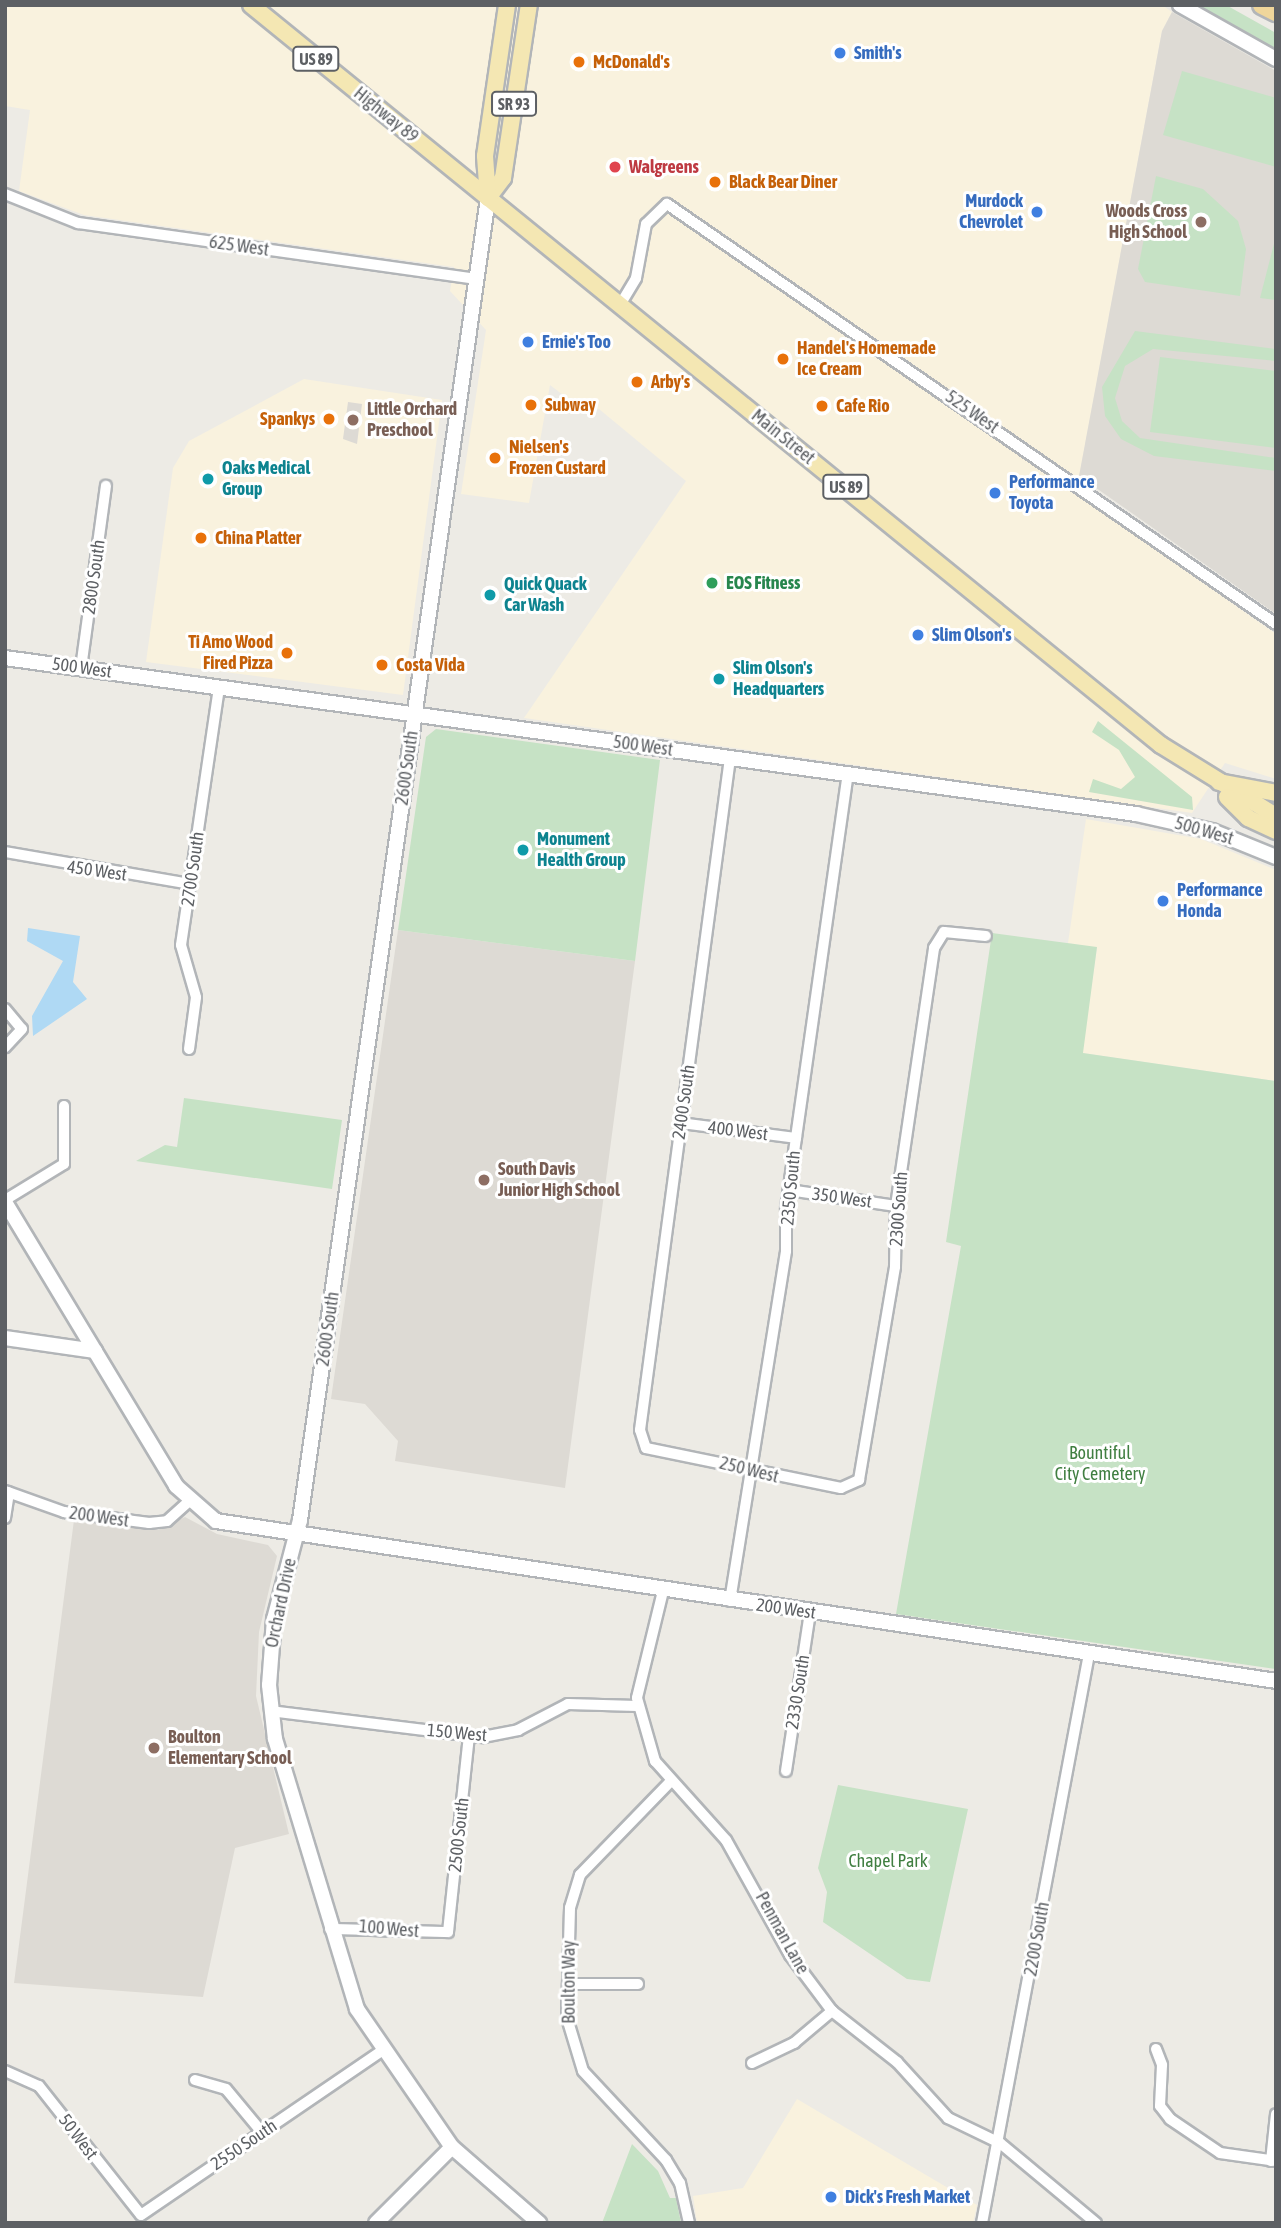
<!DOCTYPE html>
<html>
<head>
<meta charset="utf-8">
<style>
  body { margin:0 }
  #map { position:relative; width:1281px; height:2228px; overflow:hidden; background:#edebe5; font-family:"Asap Condensed",sans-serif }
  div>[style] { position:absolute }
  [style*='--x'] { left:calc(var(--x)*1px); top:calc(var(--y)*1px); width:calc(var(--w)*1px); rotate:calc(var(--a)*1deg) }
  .commercial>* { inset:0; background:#f9f2de }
  .education>* { inset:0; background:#dddad4 }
  .green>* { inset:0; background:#c6e2c5 }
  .water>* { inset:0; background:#afd9f4 }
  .roads { filter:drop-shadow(2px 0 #b2b5b8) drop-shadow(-2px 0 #b2b5b8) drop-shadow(0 2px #b2b5b8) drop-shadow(0 -2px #b2b5b8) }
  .street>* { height:10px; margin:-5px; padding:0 5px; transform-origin:5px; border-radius:5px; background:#fff }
  .secondary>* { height:14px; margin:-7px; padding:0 7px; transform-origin:7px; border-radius:7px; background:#fff }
  .primary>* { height:16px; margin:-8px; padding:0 8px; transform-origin:8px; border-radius:8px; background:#f4e7b3 }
  .highway>* { height:18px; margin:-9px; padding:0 9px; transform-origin:9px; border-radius:9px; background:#efd69b }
  .dots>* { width:19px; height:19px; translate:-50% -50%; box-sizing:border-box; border:4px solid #fff; border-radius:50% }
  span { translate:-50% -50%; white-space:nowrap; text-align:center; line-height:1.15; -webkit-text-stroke:6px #fff; paint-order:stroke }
  .shield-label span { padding:2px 5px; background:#fff; border:2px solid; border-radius:5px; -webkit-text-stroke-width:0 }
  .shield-label { font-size:16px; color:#5d6064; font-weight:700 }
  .shop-label { font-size:18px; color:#366cbe; font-weight:700 }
  .left { translate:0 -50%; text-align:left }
  .right { translate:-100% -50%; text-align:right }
  .food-label { font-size:18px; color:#c56008; font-weight:700 }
  .street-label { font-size:18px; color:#5d6064 }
  .health-label { font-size:18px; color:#be3a42; font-weight:700 }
  .education-label { font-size:18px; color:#785e54; font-weight:700 }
  .culture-label { font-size:18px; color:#0d838f; font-weight:700 }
  .leisure-label { font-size:18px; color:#27864d; font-weight:700 }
  .park-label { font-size:18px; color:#407f41 }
  .frame { position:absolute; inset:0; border:7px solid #5d6064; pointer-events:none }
</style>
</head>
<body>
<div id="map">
  <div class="commercial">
    <div style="clip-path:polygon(5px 5px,1162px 5px,1172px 12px,1162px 31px,1076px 494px,1276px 634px,1276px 779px,1225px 763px,1192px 813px,524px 718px,686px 481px,599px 409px,588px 414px,550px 385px,529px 503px,461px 494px,486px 330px,450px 291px,454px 267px,84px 215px,19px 191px,30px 110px,5px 106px)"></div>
    <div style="clip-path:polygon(304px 379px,442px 400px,403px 695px,146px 662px,173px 468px,189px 441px)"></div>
    <div style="clip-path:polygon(1086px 819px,1201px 839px,1276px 870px,1276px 1081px,1082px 1053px,1097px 948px,1068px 943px)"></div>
    <div style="clip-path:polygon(797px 2099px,977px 2205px,973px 2223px,697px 2223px,693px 2196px,743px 2188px)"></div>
  </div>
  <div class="education">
    <div style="clip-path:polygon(1172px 12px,1276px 71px,1276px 614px,1079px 476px,1162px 31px)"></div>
    <div style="clip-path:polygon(348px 402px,362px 404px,357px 444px,343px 439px)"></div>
    <div style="clip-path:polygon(398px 930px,635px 961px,565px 1488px,395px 1461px,398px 1441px,365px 1404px,331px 1399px)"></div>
    <div style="clip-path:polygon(185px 1517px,217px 1534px,268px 1545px,277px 1556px,259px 1632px,256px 1696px,289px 1834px,235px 1848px,203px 1997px,14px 1983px,74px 1520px,158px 1530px)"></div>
  </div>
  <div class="green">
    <div style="clip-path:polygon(1193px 5px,1226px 5px,1276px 33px,1276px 53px)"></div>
    <div style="clip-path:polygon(1182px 71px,1276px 98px,1276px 167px,1163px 135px)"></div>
    <div style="clip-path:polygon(1156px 176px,1203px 189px,1238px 221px,1246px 249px,1240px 296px,1145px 282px,1138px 269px)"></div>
    <div style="clip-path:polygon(1276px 236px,1276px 300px,1260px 298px)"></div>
    <div style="clip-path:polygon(1135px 331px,1276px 349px,1276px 361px,1153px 349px,1125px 366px,1115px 398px,1122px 421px,1140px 438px,1276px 458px,1276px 471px,1154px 456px,1121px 439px,1105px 416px,1102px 387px)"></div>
    <div style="clip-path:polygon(1160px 357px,1276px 371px,1276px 448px,1150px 432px)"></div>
    <div style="clip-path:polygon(1098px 721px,1192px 797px,1193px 810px,1089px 792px,1093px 779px,1121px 789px,1135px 777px,1119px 750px,1092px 732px)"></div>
    <div style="clip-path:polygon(436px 729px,660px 760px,635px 961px,398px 930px,426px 737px)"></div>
    <div style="clip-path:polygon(992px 933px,1097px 947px,1083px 1053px,1276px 1081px,1276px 1669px,896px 1614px,961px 1246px,946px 1242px)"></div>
    <div style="clip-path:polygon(184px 1098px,342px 1120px,332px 1189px,136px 1161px,165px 1145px,177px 1147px)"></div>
    <div style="clip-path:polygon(838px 1785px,968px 1809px,930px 1982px,907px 1979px,823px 1922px,827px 1892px,818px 1868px)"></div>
    <div style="clip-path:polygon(632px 2144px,658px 2171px,670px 2198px,676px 2198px,681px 2223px,602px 2223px)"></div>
  </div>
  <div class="water">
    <div style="clip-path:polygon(28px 928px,80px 936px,73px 982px,87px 999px,33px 1036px,32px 1016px,63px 961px,27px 941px)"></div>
  </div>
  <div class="roads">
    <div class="street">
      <div style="--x:5;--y:194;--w:79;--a:21.7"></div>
      <div style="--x:78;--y:223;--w:403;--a:8"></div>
      <div style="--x:620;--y:305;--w:31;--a:-59"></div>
      <div style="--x:636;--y:278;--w:55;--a:-79.5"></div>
      <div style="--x:646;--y:224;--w:29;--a:-44"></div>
      <div style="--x:667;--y:204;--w:740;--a:34.59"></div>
      <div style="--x:81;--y:668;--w:184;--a:-82.2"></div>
      <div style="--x:730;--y:758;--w:678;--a:97.63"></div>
      <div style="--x:640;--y:1430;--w:19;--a:72"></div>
      <div style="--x:646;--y:1448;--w:199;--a:11.6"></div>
      <div style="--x:841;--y:1488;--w:20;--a:-24"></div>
      <div style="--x:859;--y:1480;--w:216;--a:-80.4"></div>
      <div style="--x:895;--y:1267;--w:61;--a:-89.1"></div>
      <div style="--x:896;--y:1206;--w:261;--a:-81.6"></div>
      <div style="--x:934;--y:948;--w:19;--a:-58"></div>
      <div style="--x:944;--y:932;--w:42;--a:5.4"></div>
      <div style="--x:5;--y:852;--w:188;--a:9.8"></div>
      <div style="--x:5;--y:1009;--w:26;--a:50"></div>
      <div style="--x:22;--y:1029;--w:25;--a:133"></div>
      <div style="--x:189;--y:1049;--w:52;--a:-82.3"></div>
      <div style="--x:196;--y:997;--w:54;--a:-106.1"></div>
      <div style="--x:181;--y:945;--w:261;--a:-81.6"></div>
      <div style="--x:681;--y:1123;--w:116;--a:7.4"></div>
      <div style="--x:789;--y:1190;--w:108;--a:8.5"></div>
      <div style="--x:5;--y:1200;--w:69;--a:-31.4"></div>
      <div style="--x:64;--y:1164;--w:58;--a:-90"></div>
      <div style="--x:5;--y:1491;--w:63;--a:19.6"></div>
      <div style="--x:64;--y:1512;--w:86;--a:7.4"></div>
      <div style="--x:149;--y:1523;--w:18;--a:-6"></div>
      <div style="--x:167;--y:1521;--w:30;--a:-42"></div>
      <div style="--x:5;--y:1518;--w:26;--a:-81"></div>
      <div style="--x:663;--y:1591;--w:110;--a:103.7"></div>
      <div style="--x:637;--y:1698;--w:66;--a:74.1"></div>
      <div style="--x:655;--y:1761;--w:106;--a:48.1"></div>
      <div style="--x:726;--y:1840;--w:132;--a:60.9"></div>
      <div style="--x:790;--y:1955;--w:70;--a:53.1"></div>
      <div style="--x:832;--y:2011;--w:83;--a:38.1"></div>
      <div style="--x:897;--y:2062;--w:76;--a:47.7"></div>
      <div style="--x:948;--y:2118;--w:58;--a:25.7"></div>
      <div style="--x:1000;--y:2143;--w:125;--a:39.8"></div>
      <div style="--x:730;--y:1601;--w:354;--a:-80.9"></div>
      <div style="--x:786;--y:1251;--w:43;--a:-90"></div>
      <div style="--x:786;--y:1208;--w:438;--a:-81.9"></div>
      <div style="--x:270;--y:1711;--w:215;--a:7"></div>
      <div style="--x:483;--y:1737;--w:36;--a:-11"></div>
      <div style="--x:518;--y:1730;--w:56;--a:-27.5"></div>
      <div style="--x:568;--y:1704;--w:69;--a:1.7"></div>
      <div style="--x:786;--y:1771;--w:161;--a:-81.4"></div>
      <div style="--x:671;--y:1781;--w:131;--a:134.1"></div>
      <div style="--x:580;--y:1875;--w:34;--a:107"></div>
      <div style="--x:570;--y:1908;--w:110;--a:91.6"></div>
      <div style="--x:567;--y:2018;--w:55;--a:73.2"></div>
      <div style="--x:583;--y:2071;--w:122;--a:47"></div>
      <div style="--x:666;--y:2160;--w:27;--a:59"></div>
      <div style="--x:680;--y:2183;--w:41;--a:77.3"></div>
      <div style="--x:330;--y:1929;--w:118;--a:1.5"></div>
      <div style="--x:448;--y:1932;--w:197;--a:-83.9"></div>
      <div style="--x:568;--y:1984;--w:70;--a:0"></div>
      <div style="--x:1156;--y:2049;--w:17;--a:69"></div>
      <div style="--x:1162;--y:2065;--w:41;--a:92.8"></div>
      <div style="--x:1160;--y:2106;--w:16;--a:52"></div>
      <div style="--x:1170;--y:2119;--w:60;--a:34.2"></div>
      <div style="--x:1220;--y:2153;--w:57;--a:8.1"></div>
      <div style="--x:752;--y:2063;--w:47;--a:-25.5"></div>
      <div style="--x:794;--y:2043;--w:50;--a:-40.1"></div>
      <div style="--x:5;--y:2071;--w:37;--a:24"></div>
      <div style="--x:39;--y:2086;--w:164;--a:51.7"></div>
      <div style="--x:141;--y:2215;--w:291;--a:-34.3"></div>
      <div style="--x:195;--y:2080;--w:32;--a:16"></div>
      <div style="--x:226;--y:2089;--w:53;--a:50.3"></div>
      <div style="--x:1271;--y:2161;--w:47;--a:-83.9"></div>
      <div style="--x:982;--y:2223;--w:579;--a:-79.35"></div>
    </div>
    <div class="secondary">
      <div style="--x:1180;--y:5;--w:110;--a:29.4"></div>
      <div style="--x:488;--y:198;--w:1335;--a:98.09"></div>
      <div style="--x:300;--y:1520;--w:102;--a:104.7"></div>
      <div style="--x:274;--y:1619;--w:66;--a:94.3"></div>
      <div style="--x:269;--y:1685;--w:54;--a:83.7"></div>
      <div style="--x:275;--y:1739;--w:282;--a:73.1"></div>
      <div style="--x:357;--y:2009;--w:168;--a:55.5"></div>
      <div style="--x:452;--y:2147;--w:116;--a:41.1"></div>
      <div style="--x:5;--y:658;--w:1142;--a:7.85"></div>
      <div style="--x:1136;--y:814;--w:78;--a:12.6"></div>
      <div style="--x:1212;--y:831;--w:69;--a:22.1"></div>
      <div style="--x:5;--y:1202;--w:332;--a:58.9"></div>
      <div style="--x:176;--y:1486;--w:53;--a:41.2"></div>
      <div style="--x:216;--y:1521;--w:1072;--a:8.58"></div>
      <div style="--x:5;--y:1338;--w:91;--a:8.2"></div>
      <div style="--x:376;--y:2223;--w:107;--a:-45"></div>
    </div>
    <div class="primary">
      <div style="--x:251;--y:5;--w:1173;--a:39.12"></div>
      <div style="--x:1161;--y:745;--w:135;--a:31.7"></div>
      <div style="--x:488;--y:198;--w:25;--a:-53"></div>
      <div style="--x:503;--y:178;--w:175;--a:-81.5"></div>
      <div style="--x:488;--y:198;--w:42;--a:-94.1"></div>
      <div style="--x:485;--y:156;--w:153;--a:-81.7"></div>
      <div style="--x:1219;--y:782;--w:58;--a:10.9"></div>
      <div style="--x:1227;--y:797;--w:30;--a:45"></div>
      <div style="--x:1248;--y:818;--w:31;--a:25"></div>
    </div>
    <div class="highway">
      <div style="--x:1262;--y:5;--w:16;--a:27"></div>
    </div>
  </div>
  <div class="dots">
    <div style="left:840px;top:53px;background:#3f7fe0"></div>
    <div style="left:579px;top:62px;background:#e8710a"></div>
    <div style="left:615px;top:167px;background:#e0444e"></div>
    <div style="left:715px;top:182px;background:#e8710a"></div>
    <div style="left:1037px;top:212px;background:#3f7fe0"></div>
    <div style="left:1201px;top:222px;background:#8d6e63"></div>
    <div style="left:528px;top:342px;background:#3f7fe0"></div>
    <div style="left:783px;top:359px;background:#e8710a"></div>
    <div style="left:637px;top:382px;background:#e8710a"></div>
    <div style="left:531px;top:405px;background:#e8710a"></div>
    <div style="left:822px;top:406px;background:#e8710a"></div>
    <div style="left:329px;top:419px;background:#e8710a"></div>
    <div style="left:353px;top:420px;background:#8d6e63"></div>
    <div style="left:495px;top:458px;background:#e8710a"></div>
    <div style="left:208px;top:479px;background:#0f9aa8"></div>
    <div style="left:995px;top:493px;background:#3f7fe0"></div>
    <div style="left:201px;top:538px;background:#e8710a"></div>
    <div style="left:712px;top:583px;background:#2e9e5b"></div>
    <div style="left:490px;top:595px;background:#0f9aa8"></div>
    <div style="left:918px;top:635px;background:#3f7fe0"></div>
    <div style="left:287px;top:653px;background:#e8710a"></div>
    <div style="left:382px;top:665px;background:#e8710a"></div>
    <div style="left:719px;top:679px;background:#0f9aa8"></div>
    <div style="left:523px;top:850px;background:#0f9aa8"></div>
    <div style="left:1163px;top:901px;background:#3f7fe0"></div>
    <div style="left:484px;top:1180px;background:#8d6e63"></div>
    <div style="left:154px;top:1748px;background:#8d6e63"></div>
    <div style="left:831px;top:2197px;background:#3f7fe0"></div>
  </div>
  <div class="shield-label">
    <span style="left:316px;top:59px">US 89</span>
    <span style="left:514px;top:104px">SR 93</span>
    <span style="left:846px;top:487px">US 89</span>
  </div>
  <div class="shop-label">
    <span class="left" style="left:854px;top:53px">Smith's</span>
    <span class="right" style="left:1023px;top:212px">Murdock<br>Chevrolet</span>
    <span class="left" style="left:542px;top:342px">Ernie's Too</span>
    <span class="left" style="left:1009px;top:493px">Performance<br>Toyota</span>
    <span class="left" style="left:932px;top:635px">Slim Olson's</span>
    <span class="left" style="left:1177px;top:901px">Performance<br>Honda</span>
    <span class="left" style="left:845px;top:2197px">Dick's Fresh Market</span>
  </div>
  <div class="food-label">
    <span class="left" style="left:593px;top:62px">McDonald's</span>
    <span class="left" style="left:729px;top:182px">Black Bear Diner</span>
    <span class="left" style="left:797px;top:359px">Handel's Homemade<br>Ice Cream</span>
    <span class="left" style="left:651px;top:382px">Arby's</span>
    <span class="left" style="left:545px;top:405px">Subway</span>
    <span class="left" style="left:836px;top:406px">Cafe Rio</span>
    <span class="right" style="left:315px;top:419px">Spankys</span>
    <span class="left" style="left:509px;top:458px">Nielsen's<br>Frozen Custard</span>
    <span class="left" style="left:215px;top:538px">China Platter</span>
    <span class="right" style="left:273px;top:653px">Ti Amo Wood<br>Fired Pizza</span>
    <span class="left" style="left:396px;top:665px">Costa Vida</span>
  </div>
  <div class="street-label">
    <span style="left:386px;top:115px;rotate:39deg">Highway 89</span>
    <span style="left:239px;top:246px;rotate:8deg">625 West</span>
    <span style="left:972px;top:412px;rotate:35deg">525 West</span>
    <span style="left:783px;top:437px;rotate:39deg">Main Street</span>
    <span style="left:94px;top:577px;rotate:-82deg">2800 South</span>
    <span style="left:82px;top:668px;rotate:8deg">500 West</span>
    <span style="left:643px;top:746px;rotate:8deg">500 West</span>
    <span style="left:407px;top:768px;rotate:-82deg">2600 South</span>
    <span style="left:1204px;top:831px;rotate:16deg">500 West</span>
    <span style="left:193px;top:869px;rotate:-82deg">2700 South</span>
    <span style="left:97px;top:871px;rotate:8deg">450 West</span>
    <span style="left:684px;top:1102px;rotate:-82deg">2400 South</span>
    <span style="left:738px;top:1131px;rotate:7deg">400 West</span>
    <span style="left:791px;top:1188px;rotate:-85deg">2350 South</span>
    <span style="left:842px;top:1198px;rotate:8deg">350 West</span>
    <span style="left:899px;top:1209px;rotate:-86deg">2300 South</span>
    <span style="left:328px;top:1329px;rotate:-82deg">2600 South</span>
    <span style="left:749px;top:1470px;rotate:14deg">250 West</span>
    <span style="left:99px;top:1517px;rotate:8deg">200 West</span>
    <span style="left:281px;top:1603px;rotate:-78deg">Orchard Drive</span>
    <span style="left:786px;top:1609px;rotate:8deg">200 West</span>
    <span style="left:798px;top:1692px;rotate:-81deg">2330 South</span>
    <span style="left:457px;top:1733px;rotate:5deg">150 West</span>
    <span style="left:459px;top:1835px;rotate:-84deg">2500 South</span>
    <span style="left:389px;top:1929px;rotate:5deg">100 West</span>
    <span style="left:782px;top:1933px;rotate:61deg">Penman Lane</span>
    <span style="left:1037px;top:1939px;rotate:-80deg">2200 South</span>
    <span style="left:569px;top:1982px;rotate:-90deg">Boulton Way</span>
    <span style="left:78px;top:2137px;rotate:53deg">50 West</span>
    <span style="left:244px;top:2145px;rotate:-34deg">2550 South</span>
  </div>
  <div class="health-label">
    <span class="left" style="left:629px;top:167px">Walgreens</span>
  </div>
  <div class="education-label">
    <span class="right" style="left:1187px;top:222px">Woods Cross<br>High School</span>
    <span class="left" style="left:367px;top:420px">Little Orchard<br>Preschool</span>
    <span class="left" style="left:498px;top:1180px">South Davis<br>Junior High School</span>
    <span class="left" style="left:168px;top:1748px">Boulton<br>Elementary School</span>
  </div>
  <div class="culture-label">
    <span class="left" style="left:222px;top:479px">Oaks Medical<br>Group</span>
    <span class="left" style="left:504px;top:595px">Quick Quack<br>Car Wash</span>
    <span class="left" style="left:733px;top:679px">Slim Olson's<br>Headquarters</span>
    <span class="left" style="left:537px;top:850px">Monument<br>Health Group</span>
  </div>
  <div class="leisure-label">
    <span class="left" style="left:726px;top:583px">EOS Fitness</span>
  </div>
  <div class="park-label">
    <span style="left:1100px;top:1464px">Bountiful<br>City Cemetery</span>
    <span style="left:888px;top:1861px">Chapel Park</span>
  </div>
  <div class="frame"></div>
</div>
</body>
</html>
